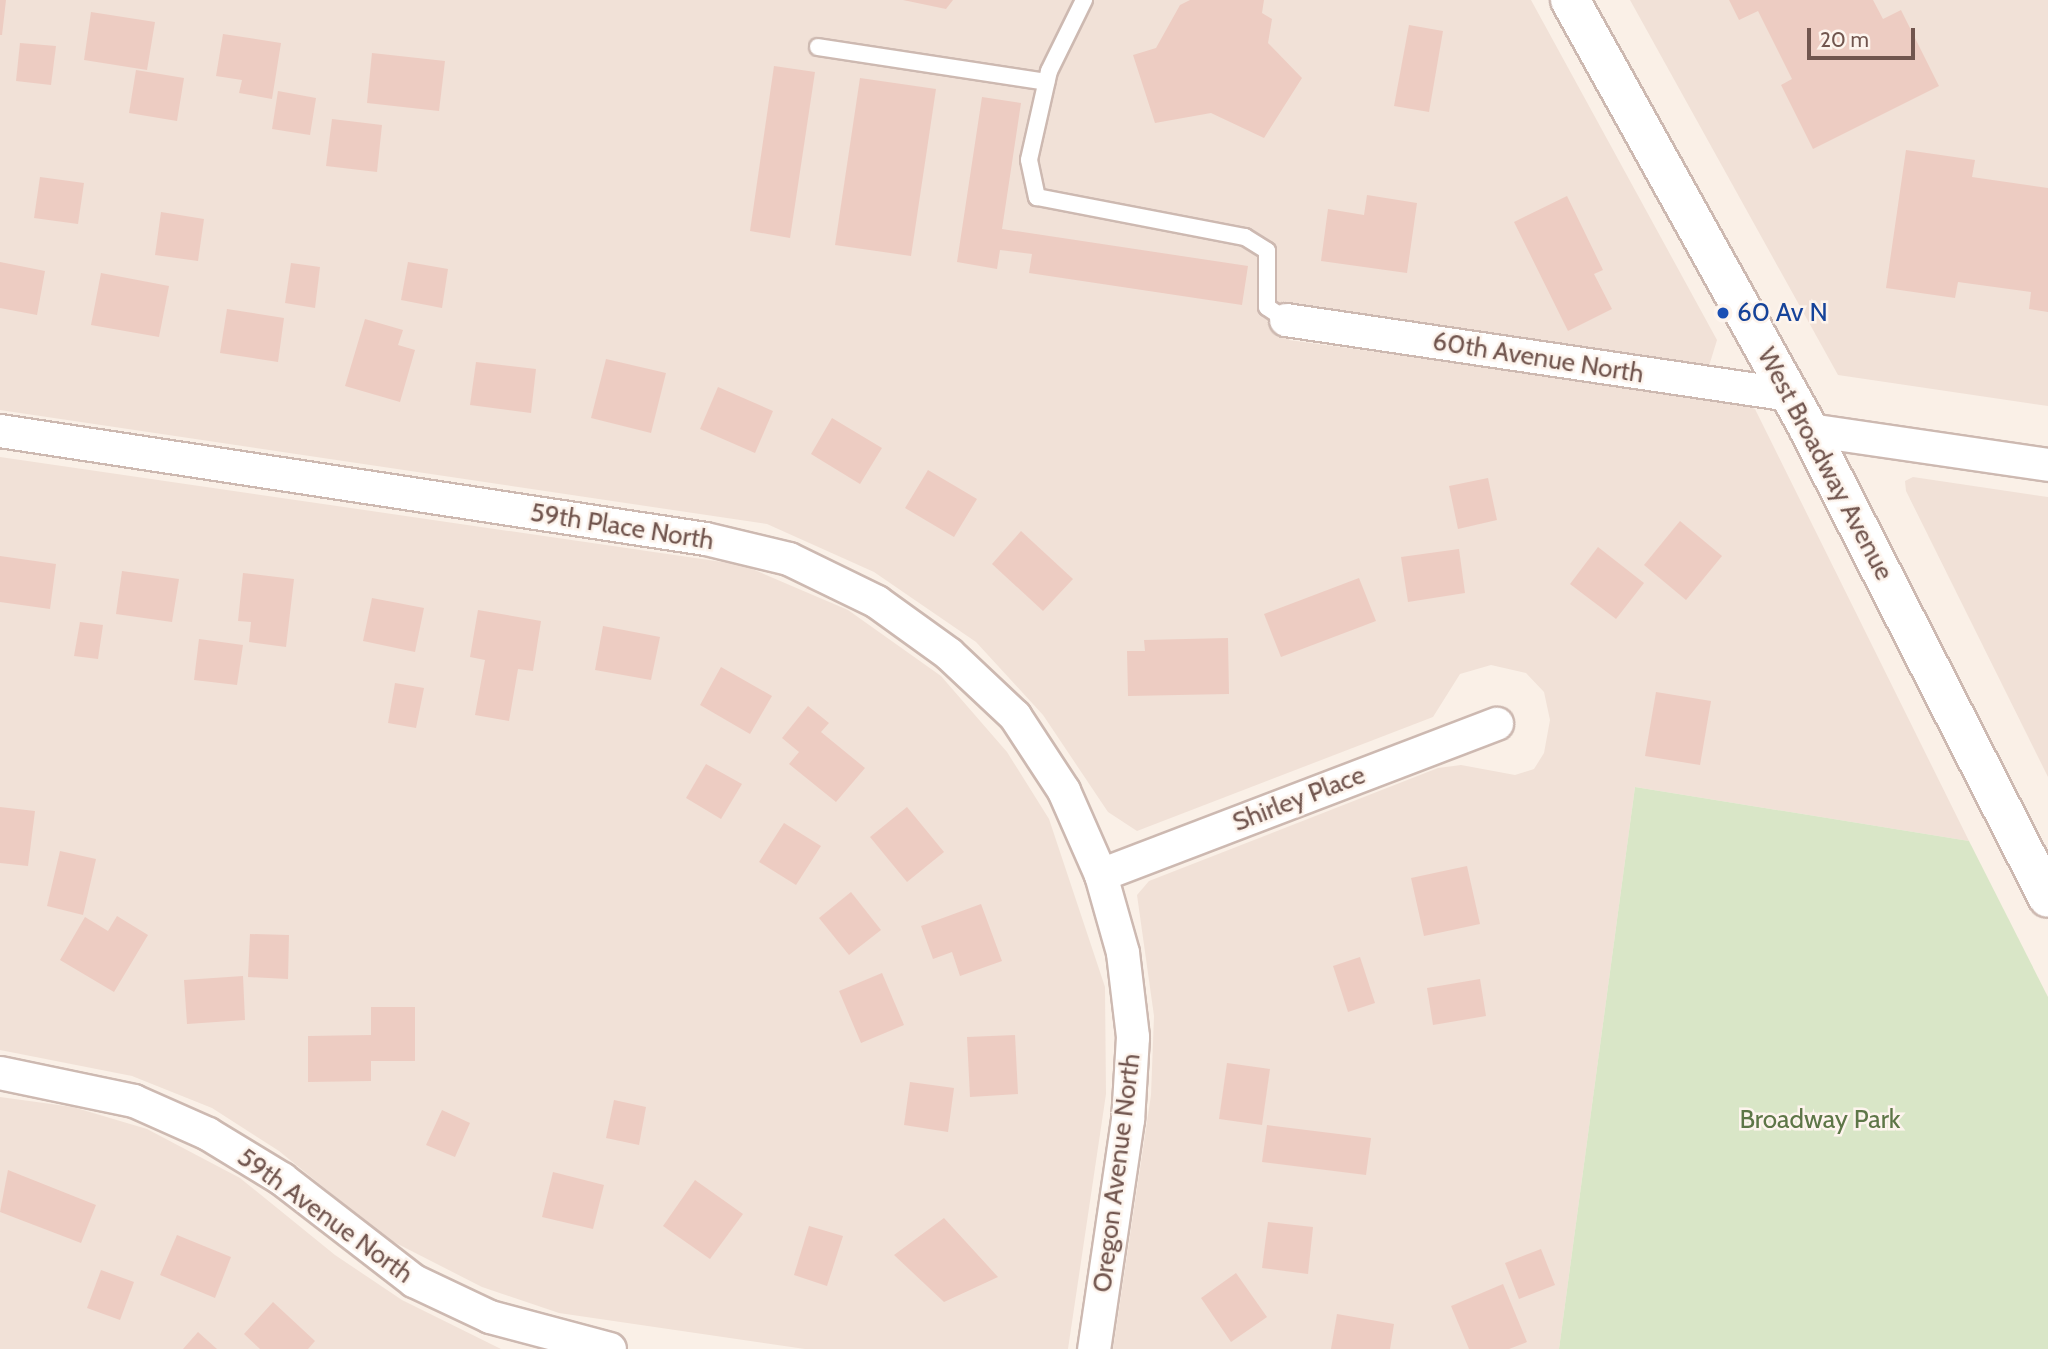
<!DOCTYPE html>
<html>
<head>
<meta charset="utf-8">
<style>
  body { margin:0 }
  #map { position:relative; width:2048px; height:1349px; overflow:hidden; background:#faf0e7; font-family:Cabin,sans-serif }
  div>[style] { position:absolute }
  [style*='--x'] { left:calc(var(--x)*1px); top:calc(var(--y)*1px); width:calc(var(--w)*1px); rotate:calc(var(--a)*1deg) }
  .residential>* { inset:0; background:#f1e1d7 }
  .green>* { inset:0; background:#d9e6c7 }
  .building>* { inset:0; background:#edccc2 }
  .roads { filter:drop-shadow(2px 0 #cdb9b1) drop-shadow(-2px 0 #cdb9b1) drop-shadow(0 2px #cdb9b1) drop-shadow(0 -2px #cdb9b1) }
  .service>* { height:16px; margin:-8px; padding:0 8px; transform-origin:8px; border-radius:8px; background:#fff }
  .minor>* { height:32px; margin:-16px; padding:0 16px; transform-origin:16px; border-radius:16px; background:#fff }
  .tertiary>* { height:38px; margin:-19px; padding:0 19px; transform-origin:19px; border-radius:19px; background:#fff }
  .dots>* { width:19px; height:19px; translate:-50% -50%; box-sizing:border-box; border:4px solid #fdf4ed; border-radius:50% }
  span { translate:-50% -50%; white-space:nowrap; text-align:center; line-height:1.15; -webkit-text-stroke:5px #fdf4ed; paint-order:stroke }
  .transit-label { font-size:26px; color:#164399 }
  .left { translate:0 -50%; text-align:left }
  .street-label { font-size:26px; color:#71554e }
  .park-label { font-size:26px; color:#5d7647 }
  .scale { position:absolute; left:1807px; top:28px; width:108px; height:32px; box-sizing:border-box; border:4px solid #71554e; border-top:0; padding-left:9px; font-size:21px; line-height:24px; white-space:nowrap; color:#71554e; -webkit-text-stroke:5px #fdf4ed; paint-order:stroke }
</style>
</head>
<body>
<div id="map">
  <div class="residential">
    <div style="clip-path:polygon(0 0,1531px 0,1717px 340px,1709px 366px,1295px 303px,1289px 340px,1736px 401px,1755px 409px,1969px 841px,1635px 787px,1559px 1349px,1113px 1349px,1151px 1095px,1154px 1016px,1137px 895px,1149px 881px,1438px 768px,1461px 765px,1515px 775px,1534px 769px,1544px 753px,1550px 720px,1544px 692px,1526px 673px,1491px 665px,1460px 674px,1433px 717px,1137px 831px,1108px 812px,1043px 715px,976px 642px,874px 572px,767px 524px,0 410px)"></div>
    <div style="clip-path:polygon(1630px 0,2048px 0,2048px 406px,1838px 375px)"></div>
    <div style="clip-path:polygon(0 457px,743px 565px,848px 610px,941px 676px,1007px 752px,1049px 819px,1105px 987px,1106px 1094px,1068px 1349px,805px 1349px,559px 1313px,482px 1287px,386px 1238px,279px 1151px,212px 1108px,132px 1076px,0 1050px)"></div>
    <div style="clip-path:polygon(1913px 477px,2048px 497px,2048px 777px,1906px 491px,1905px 481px)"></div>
    <div style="clip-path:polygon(0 1097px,73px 1107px,147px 1129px,240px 1178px,335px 1255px,402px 1300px,501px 1349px,0 1349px)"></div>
  </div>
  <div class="green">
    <div style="clip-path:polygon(1635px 787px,1969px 841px,2048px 997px,2048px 1349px,1559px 1349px)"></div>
  </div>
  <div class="building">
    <div style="clip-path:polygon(0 0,6px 0,2px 35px,0 35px)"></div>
    <div style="clip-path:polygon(903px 0,953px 0,946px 9px)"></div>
    <div style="clip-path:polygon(1190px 0,1264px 0,1262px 13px,1272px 19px,1268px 43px,1302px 78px,1264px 138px,1211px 113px,1155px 123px,1133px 55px,1156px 48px,1180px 5px)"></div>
    <div style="clip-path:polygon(1729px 0,1873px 0,1883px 19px,1901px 10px,1939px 86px,1813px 149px,1781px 85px,1792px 79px,1758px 11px,1739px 20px)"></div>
    <div style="clip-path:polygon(91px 12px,155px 22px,147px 70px,84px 60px)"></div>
    <div style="clip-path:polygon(1409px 25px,1443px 31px,1429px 112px,1394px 106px)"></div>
    <div style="clip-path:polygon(223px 34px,281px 43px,272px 99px,239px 93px,242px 80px,216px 76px)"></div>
    <div style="clip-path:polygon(20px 43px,56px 46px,51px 85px,16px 81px)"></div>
    <div style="clip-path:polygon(372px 53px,445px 61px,439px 111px,367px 103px)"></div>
    <div style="clip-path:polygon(774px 66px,815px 72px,790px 238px,750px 231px)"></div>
    <div style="clip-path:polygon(136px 70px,184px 78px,177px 121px,129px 113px)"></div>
    <div style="clip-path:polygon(860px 78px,936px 89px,911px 256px,835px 245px)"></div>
    <div style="clip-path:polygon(278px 91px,316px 98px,310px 135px,272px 129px)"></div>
    <div style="clip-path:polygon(982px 97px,1021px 103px,1002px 229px,1248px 266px,1242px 305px,1029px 273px,1032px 254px,1000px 250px,997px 269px,957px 262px)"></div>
    <div style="clip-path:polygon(332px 119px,382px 125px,377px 172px,326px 166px)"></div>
    <div style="clip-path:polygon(1906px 150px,1975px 160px,1972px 177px,2048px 188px,2048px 312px,2029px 309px,2031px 292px,1958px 282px,1955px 298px,1886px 288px)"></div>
    <div style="clip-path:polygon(40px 177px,84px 183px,78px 224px,34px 218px)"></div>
    <div style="clip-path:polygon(1367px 195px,1417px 203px,1407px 273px,1321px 261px,1328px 209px,1364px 215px)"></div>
    <div style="clip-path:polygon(1567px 196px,1603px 270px,1594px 274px,1612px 309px,1568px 331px,1514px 222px)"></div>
    <div style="clip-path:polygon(161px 212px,204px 219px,198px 261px,155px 255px)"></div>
    <div style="clip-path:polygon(0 262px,45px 271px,37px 315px,0 308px)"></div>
    <div style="clip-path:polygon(408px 262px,448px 269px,442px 308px,401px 300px)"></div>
    <div style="clip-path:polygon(291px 263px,320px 267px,315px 308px,285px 303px)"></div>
    <div style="clip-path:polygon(101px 273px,169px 286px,159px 337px,91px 325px)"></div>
    <div style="clip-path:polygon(227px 309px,284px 318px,278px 362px,220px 353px)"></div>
    <div style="clip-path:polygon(365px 319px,403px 330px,398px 345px,415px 350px,400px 402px,345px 386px)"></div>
    <div style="clip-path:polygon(606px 359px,666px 373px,651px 433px,591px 418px)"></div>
    <div style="clip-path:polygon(476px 362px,536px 369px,531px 413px,470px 405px)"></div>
    <div style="clip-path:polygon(718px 387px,773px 411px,755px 453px,700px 429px)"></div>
    <div style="clip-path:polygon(832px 418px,882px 448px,860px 484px,811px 454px)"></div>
    <div style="clip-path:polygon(928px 470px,977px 499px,954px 537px,905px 508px)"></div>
    <div style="clip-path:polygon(1488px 478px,1497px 520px,1458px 529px,1449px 486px)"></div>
    <div style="clip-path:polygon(1680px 521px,1722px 556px,1686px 600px,1644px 565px)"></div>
    <div style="clip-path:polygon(1021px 531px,1073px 579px,1043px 611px,992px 564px)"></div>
    <div style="clip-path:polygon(1598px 547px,1644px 583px,1616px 619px,1570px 584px)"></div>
    <div style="clip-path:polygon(1459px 549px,1465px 593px,1408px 602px,1401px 557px)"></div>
    <div style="clip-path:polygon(0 556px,56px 564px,50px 609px,0 602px)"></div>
    <div style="clip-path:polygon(122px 571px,179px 579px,172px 622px,116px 614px)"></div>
    <div style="clip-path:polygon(243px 573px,294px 579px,286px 647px,249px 642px,251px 622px,238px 621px)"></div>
    <div style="clip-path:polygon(1359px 578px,1376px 621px,1281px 657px,1264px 614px)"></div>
    <div style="clip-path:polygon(372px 598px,424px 608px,415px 652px,363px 641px)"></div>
    <div style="clip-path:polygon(478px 610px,541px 621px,533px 671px,518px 669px,509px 721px,475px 715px,485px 660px,470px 657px)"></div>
    <div style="clip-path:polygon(80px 622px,103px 625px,98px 659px,74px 656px)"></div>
    <div style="clip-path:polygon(603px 626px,660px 637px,651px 680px,595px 670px)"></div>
    <div style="clip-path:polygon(1228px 638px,1229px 694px,1128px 696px,1127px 651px,1145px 651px,1144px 640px)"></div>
    <div style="clip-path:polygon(199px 639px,243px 645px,237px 685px,194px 680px)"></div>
    <div style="clip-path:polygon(721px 667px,772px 696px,750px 734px,700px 705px)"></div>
    <div style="clip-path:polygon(395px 683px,424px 688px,416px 728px,388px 723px)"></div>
    <div style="clip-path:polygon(1656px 692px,1711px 701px,1700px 765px,1645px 756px)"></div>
    <div style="clip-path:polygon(808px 706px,829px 723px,821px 732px,865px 768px,836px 802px,789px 764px,799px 752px,782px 738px)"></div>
    <div style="clip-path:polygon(706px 764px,742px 784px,721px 819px,686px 798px)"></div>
    <div style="clip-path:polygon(0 807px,35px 811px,28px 866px,0 863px)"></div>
    <div style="clip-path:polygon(907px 807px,944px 852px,907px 882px,870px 837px)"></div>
    <div style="clip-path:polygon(784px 823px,821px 846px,796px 885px,759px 862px)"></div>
    <div style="clip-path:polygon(60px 851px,96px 859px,83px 915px,47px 906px)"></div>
    <div style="clip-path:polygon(1467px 866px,1480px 924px,1424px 936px,1411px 878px)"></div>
    <div style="clip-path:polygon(851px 892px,881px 930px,849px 955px,819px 918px)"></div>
    <div style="clip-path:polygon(981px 904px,1002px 961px,960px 976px,952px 952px,933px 959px,921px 926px)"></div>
    <div style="clip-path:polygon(117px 916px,148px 935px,114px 992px,60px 960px,85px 917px,108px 931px)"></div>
    <div style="clip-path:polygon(250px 934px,289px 935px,288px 979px,248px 977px)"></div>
    <div style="clip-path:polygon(1360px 957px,1375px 1003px,1348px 1012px,1333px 966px)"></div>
    <div style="clip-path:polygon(882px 973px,904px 1025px,861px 1043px,839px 991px)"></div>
    <div style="clip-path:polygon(243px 976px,245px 1020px,187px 1024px,184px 980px)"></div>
    <div style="clip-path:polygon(1480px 979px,1486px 1016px,1433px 1025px,1427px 988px)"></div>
    <div style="clip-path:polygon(371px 1007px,415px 1007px,415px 1061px,371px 1061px,371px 1081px,308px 1082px,308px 1036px,371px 1035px)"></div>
    <div style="clip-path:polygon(1015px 1035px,1018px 1094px,970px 1097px,967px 1037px)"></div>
    <div style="clip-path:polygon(1227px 1063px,1270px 1069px,1262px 1125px,1219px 1119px)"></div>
    <div style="clip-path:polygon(910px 1082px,954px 1088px,948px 1132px,904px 1125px)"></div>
    <div style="clip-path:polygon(614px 1100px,646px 1107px,639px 1145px,606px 1138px)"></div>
    <div style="clip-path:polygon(442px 1110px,470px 1123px,455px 1157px,426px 1145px)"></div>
    <div style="clip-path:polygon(1267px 1125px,1371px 1138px,1366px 1175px,1262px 1162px)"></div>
    <div style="clip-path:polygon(8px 1170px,96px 1205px,81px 1243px,0 1212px)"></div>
    <div style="clip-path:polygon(553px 1172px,604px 1185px,593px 1229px,542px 1217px)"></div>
    <div style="clip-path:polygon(695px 1180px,743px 1214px,710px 1259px,663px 1226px)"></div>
    <div style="clip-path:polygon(944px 1218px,998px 1277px,944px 1302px,894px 1255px)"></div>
    <div style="clip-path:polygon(1268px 1222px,1313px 1227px,1308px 1274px,1262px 1268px)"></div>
    <div style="clip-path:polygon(809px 1226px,843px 1236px,827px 1286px,794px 1275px)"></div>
    <div style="clip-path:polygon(177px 1235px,231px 1257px,215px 1298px,160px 1275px)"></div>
    <div style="clip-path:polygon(1541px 1249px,1555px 1285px,1519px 1299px,1505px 1263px)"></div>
    <div style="clip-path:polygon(101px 1270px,134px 1282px,120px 1320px,87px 1308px)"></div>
    <div style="clip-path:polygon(1236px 1273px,1267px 1317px,1231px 1342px,1201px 1298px)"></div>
    <div style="clip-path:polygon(1503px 1284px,1527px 1342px,1509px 1349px,1469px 1349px,1451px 1306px)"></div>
    <div style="clip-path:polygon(273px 1302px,315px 1341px,308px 1349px,260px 1349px,244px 1334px)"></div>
    <div style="clip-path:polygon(1337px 1314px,1394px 1324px,1390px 1349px,1331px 1349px)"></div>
    <div style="clip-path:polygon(198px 1332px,217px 1349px,183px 1349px)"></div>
  </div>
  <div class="roads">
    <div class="service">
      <div style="--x:1084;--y:0;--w:79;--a:116.2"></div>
      <div style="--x:1049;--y:71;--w:91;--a:102.7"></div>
      <div style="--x:1029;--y:160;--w:38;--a:78"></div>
      <div style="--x:1037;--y:197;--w:212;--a:10.9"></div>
      <div style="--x:1245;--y:237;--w:26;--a:32"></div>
      <div style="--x:1267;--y:251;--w:56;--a:90"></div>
      <div style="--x:1267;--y:307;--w:23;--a:34"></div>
      <div style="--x:818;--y:47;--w:231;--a:8.7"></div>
    </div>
    <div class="minor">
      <div style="--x:1286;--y:320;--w:510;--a:8.46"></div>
      <div style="--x:1809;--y:430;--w:242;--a:8.3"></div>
      <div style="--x:0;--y:431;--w:714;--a:8.7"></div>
      <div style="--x:706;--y:539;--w:85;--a:13.5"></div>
      <div style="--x:789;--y:559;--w:98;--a:26"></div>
      <div style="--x:877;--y:602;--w:89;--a:35.8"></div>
      <div style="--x:949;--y:654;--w:91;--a:43.2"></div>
      <div style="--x:1015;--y:716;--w:90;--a:56.8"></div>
      <div style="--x:1064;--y:791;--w:92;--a:66.2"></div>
      <div style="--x:1101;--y:875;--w:81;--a:74.2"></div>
      <div style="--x:1123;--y:953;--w:85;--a:83.2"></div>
      <div style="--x:1133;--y:1037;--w:83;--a:93.4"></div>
      <div style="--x:1128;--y:1120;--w:232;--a:98.4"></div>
      <div style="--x:1101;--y:875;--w:424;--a:-20.9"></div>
      <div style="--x:0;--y:1073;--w:137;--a:11.8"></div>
      <div style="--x:134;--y:1101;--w:81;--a:24"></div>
      <div style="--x:208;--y:1134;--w:87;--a:31.3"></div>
      <div style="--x:282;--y:1179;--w:167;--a:37.7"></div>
      <div style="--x:414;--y:1281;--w:84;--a:25.3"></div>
      <div style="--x:490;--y:1317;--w:124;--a:14.9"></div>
    </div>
    <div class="tertiary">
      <div style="--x:1570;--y:0;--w:492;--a:60.9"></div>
      <div style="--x:1809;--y:430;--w:525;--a:62.95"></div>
    </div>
  </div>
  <div class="dots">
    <div style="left:1723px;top:313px;background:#1a4fb4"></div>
  </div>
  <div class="transit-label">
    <span class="left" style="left:1737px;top:313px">60 Av N</span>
  </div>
  <div class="street-label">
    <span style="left:1538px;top:358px;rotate:9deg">60th Avenue North</span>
    <span style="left:1825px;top:464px;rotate:62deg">West Broadway Avenue</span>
    <span style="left:622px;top:527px;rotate:9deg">59th Place North</span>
    <span style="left:1299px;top:799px;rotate:-21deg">Shirley Place</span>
    <span style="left:1117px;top:1173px;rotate:-83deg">Oregon Avenue North</span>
    <span style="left:325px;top:1216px;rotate:36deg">59th Avenue North</span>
  </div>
  <div class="park-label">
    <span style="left:1820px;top:1120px">Broadway Park</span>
  </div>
  <div class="scale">20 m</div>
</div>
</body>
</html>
